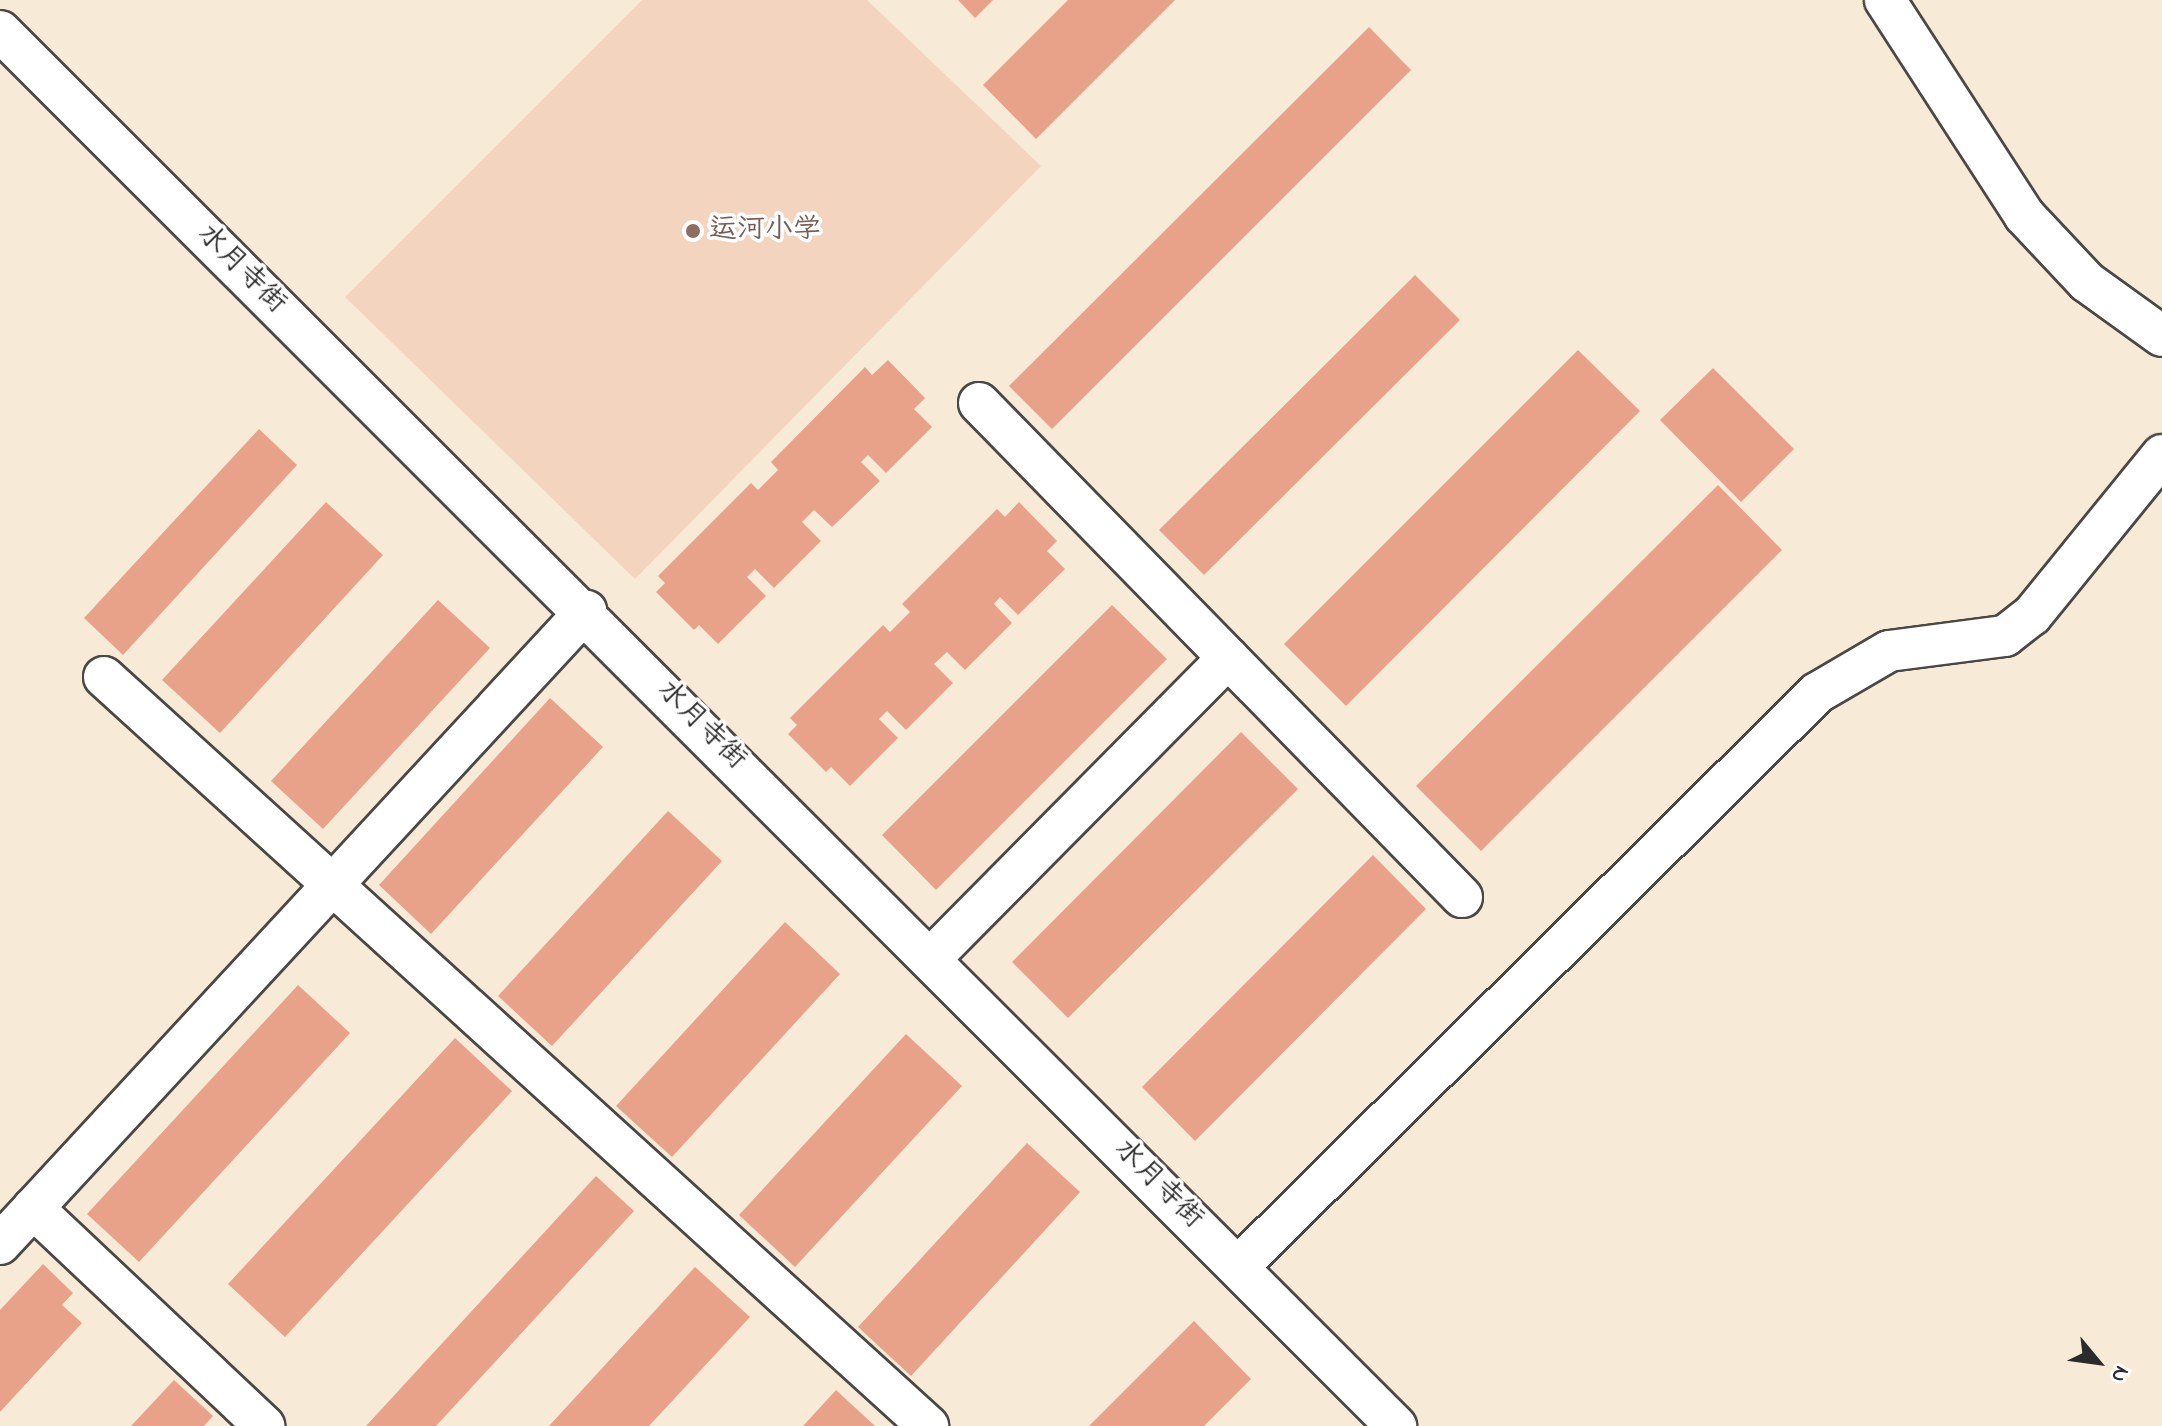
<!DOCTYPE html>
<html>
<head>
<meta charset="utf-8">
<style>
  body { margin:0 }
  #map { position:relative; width:2162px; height:1426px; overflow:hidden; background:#f7ebd7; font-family:"Indie Flower","LXGW WenKai TC",sans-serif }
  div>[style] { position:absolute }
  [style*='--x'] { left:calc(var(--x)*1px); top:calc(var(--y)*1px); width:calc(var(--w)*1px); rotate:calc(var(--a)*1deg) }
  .built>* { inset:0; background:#f3d4bf }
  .building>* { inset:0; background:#e9a28a }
  .roads { filter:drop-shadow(2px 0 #4a4845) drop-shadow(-2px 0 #4a4845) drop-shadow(0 2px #4a4845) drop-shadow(0 -2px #4a4845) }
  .minor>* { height:40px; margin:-20px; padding:0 20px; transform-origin:20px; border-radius:20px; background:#fff }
  .dots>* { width:22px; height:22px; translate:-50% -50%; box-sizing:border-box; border:4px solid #fff; border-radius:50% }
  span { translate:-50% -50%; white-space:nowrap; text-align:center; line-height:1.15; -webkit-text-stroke:7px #fff; paint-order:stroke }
  .education-label { font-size:28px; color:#785e54 }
  .left { translate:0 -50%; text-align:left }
  .street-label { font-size:28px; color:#2b2b2b }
  .north { position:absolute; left:2058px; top:1322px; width:80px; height:80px; -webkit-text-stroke:6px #fff; paint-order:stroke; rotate:119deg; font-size:22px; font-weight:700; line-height:32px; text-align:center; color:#2b2b2b }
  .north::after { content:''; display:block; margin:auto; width:28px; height:36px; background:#2b2b2b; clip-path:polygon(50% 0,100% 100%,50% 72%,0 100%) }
</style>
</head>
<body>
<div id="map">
  <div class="built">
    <div style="clip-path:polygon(642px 0,867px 0,1041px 166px,635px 579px,345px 297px)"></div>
  </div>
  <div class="building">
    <div style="clip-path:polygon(958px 0,993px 0,975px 18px)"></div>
    <div style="clip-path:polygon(1068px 0,1175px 0,1036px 139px,983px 85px)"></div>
    <div style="clip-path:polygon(1369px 27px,1411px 70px,1052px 429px,1009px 386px)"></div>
    <div style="clip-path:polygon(1415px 275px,1460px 320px,1204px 575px,1159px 530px)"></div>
    <div style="clip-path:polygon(1578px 350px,1640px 411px,1346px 706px,1284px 644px)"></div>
    <div style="clip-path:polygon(888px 360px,925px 398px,914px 409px,932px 427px,886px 473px,868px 455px,861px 462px,880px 481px,832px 527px,814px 510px,802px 522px,821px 541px,774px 588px,755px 569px,747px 577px,766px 596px,718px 644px,699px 625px,694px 630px,656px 592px,665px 583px,658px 576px,751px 483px,758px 490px,778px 470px,771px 462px,865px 367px,872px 375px)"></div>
    <div style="clip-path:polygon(1713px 368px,1794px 449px,1741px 502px,1660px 420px)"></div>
    <div style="clip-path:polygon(259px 429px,297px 465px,123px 655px,84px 618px)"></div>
    <div style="clip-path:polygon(1718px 485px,1782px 550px,1481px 851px,1416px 786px)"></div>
    <div style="clip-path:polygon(326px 502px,383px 555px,220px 733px,162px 680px)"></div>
    <div style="clip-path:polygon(1019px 502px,1057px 541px,1047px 551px,1065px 569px,1018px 615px,1000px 597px,994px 604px,1012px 623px,965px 670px,947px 652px,934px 664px,953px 683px,906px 730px,887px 711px,879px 719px,898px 738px,850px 786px,831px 767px,826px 772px,788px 734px,797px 725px,790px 718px,883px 625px,890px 632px,910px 612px,902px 604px,997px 509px,1005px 517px)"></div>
    <div style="clip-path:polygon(438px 600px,490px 648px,323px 829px,271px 781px)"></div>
    <div style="clip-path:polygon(1112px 605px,1167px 659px,936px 890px,882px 835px)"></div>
    <div style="clip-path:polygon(550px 698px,603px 747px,431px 934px,379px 885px)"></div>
    <div style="clip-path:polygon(1241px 732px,1298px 789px,1068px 1018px,1012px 962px)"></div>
    <div style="clip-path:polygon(668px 811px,722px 861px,552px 1046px,498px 996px)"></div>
    <div style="clip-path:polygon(1373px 855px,1426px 909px,1195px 1141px,1142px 1087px)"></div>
    <div style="clip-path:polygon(785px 922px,840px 974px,672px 1157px,616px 1106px)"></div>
    <div style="clip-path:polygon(298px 985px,350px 1033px,139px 1262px,87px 1214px)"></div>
    <div style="clip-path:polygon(906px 1034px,962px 1086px,795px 1267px,739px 1215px)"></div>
    <div style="clip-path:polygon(455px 1038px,512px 1091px,285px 1337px,228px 1284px)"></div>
    <div style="clip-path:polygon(1027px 1143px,1080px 1192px,911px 1376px,858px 1327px)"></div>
    <div style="clip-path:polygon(596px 1176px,634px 1211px,436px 1426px,366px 1426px)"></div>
    <div style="clip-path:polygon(43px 1264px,73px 1293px,62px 1305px,82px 1323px,0 1412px,0 1310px)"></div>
    <div style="clip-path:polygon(695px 1267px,750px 1317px,649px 1426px,549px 1426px)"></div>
    <div style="clip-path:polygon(1194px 1321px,1251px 1379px,1204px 1426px,1089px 1426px)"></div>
    <div style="clip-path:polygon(174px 1380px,213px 1416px,204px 1426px,131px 1426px)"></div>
    <div style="clip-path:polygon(836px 1390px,875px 1426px,803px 1426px)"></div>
  </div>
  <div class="roads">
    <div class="minor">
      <div style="--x:1885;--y:0;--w:256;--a:57.1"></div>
      <div style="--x:2024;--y:215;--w:92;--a:46.8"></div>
      <div style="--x:2087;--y:282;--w:92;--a:35.8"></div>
      <div style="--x:0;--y:31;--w:1974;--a:44.98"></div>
      <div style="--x:979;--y:403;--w:691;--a:45.65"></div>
      <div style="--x:104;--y:677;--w:1114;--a:42.27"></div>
      <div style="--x:932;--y:957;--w:421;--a:-45.3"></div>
      <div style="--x:33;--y:1208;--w:318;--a:43.3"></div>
      <div style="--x:0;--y:1244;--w:863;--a:-47.21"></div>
      <div style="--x:1238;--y:1267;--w:815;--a:-44.75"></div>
      <div style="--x:1817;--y:693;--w:83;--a:-30.3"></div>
      <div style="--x:1889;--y:651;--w:117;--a:-7.4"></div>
      <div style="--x:2005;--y:636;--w:34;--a:-38"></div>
      <div style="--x:2032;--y:615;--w:206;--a:-50.9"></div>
    </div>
  </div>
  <div class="dots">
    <div style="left:693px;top:231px;background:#8d6e63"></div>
  </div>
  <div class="education-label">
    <span class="left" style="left:709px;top:231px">运河小学</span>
  </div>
  <div class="street-label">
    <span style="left:241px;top:270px;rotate:45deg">水月寺街</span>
    <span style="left:701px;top:726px;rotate:45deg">水月寺街</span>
    <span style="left:1158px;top:1185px;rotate:45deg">水月寺街</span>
  </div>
  <div class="north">N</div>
</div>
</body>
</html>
